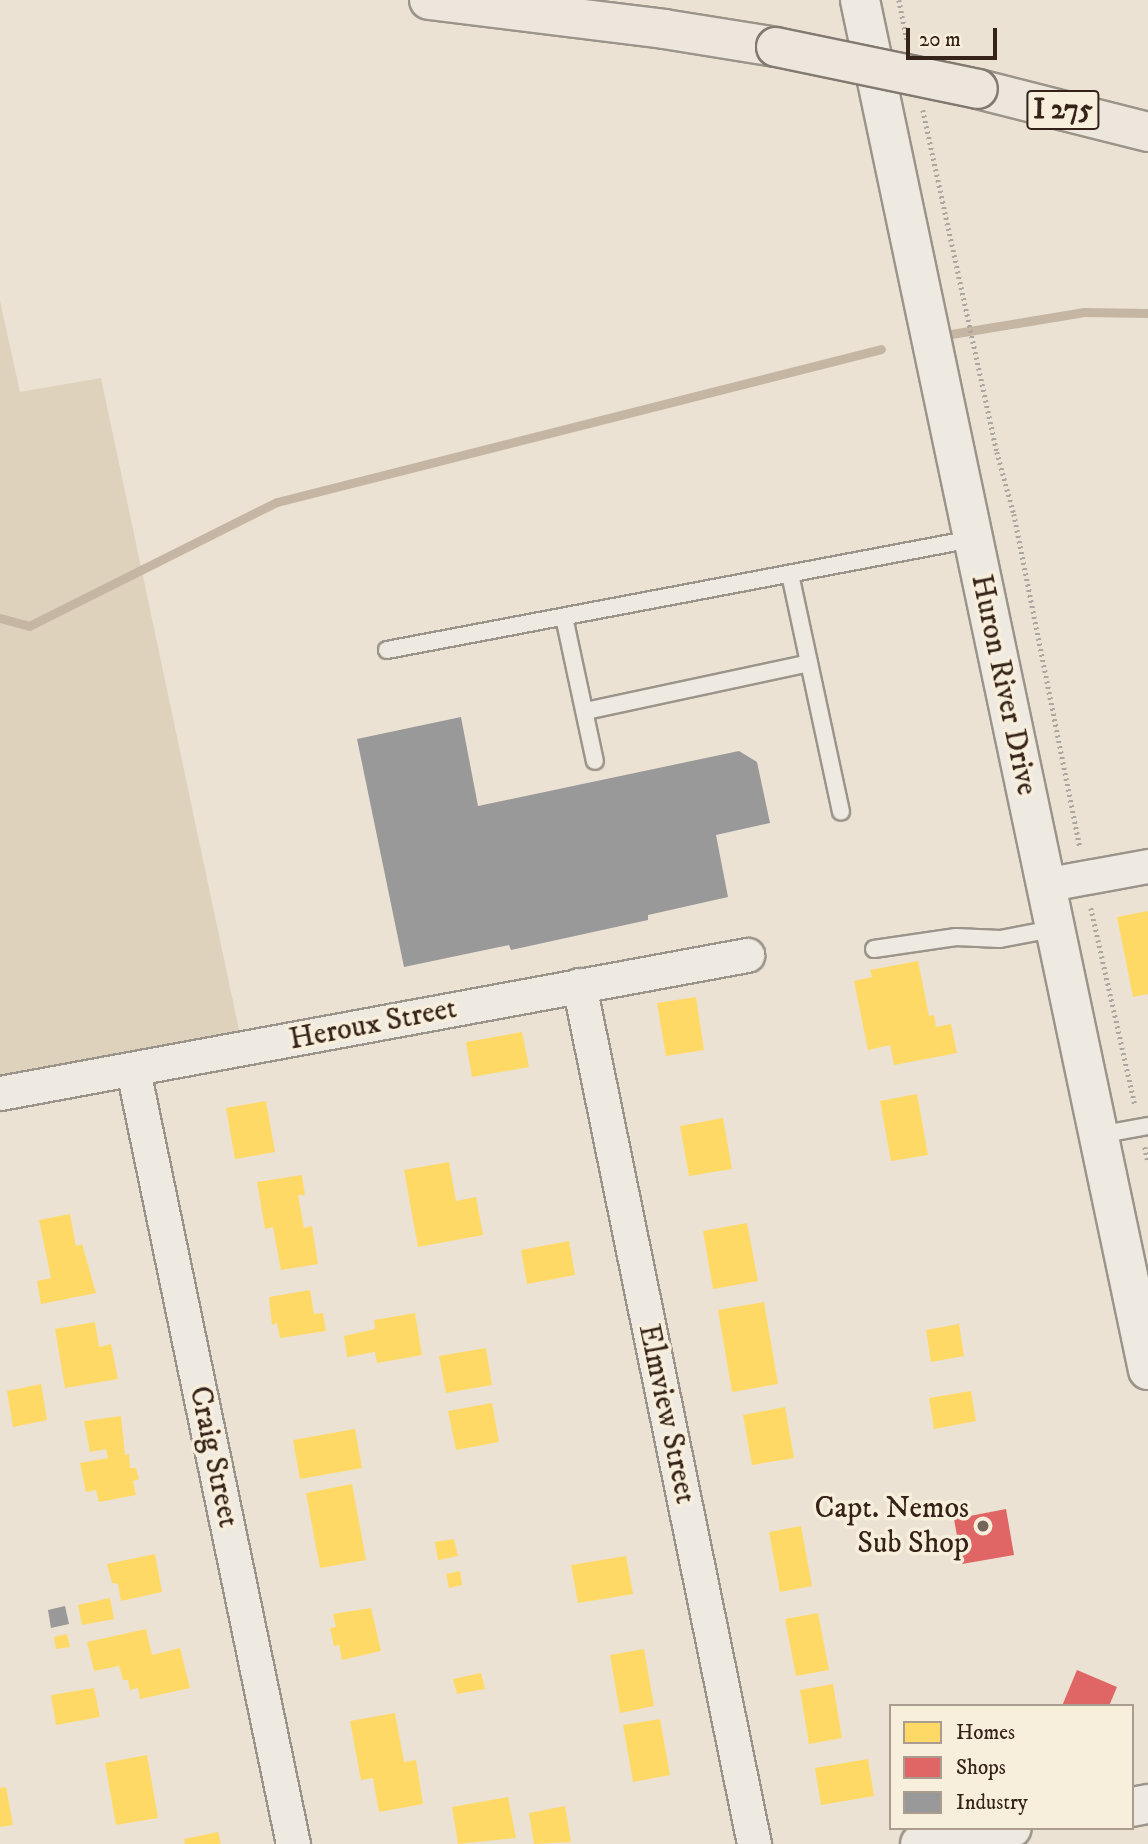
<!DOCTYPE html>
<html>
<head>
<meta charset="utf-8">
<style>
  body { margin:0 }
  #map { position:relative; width:1148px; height:1844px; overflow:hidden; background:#ebe2d3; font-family:"IM FELL DW Pica",serif }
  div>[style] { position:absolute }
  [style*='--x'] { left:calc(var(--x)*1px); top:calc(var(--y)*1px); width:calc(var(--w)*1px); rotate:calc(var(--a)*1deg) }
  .green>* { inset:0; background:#ded2bd }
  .homes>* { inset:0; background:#ffd966 }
  .shops>* { inset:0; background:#e06666 }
  .industry>* { inset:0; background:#999 }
  .stream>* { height:9px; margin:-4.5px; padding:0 4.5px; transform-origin:4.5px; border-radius:4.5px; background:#c4b6a2 }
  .path>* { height:4.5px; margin-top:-2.25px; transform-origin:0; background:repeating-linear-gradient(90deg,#aca6a0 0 2px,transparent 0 5.5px) }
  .roads { filter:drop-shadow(2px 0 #9b948a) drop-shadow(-2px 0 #9b948a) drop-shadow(0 2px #9b948a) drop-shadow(0 -2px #9b948a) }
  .service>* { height:16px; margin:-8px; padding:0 8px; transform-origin:8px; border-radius:8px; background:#eeeae2 }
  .minor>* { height:33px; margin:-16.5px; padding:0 16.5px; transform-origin:16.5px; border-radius:16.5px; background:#eeeae2 }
  .tertiary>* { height:38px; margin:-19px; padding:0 19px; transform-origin:19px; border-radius:19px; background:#eeeae2 }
  .motorway>* { height:38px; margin:-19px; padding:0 19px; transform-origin:19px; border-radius:19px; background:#ece6dd }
  .bridges { filter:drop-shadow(2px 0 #827a71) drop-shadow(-2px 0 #827a71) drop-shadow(0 2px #827a71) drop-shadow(0 -2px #827a71) }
  .motorway-bridge>* { height:38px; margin:-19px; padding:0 19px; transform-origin:19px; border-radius:19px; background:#ece6dd }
  .dots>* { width:19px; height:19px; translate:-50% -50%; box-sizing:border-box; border:4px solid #f8eedc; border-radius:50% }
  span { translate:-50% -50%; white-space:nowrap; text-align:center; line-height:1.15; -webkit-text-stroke:7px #f8eedc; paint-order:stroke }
  .shield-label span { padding:2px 5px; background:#f8eedc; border:2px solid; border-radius:5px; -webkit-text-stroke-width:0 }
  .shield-label { font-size:28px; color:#352218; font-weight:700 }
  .street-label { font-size:30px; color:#352218 }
  .poi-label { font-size:30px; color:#352218 }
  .right { translate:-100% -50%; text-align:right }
  .legend { position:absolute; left:889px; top:1704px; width:245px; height:126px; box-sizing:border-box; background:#f8eedc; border:2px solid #aa9c8e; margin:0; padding:9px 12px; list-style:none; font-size:21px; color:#352218 }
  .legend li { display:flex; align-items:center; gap:14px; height:35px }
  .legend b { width:35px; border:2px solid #aa9c8e }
  .scale { position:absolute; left:906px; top:28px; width:91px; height:32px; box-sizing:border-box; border:4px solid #352218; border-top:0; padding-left:9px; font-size:21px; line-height:24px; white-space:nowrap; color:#352218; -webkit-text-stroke:5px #f8eedc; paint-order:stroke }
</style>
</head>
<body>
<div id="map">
  <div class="green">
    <div style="clip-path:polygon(0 301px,20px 392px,101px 378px,242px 1044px,0 1088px)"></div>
  </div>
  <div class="homes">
    <div style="clip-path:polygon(1148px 911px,1148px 994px,1133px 997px,1117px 917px)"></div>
    <div style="clip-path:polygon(918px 961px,929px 1016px,934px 1015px,936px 1027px,951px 1024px,957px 1053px,894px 1065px,890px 1045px,868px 1050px,854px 981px,872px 977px,870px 970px)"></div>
    <div style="clip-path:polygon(696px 997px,704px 1050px,666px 1056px,657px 1003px)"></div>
    <div style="clip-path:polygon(522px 1032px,529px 1067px,472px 1077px,466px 1042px)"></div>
    <div style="clip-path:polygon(917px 1094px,928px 1155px,891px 1161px,880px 1101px)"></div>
    <div style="clip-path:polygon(266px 1101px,275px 1152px,235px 1159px,226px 1108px)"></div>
    <div style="clip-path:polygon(723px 1118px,732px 1169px,689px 1176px,680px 1126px)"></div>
    <div style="clip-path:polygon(449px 1162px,456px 1201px,476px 1197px,483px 1235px,418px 1247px,404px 1170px)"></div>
    <div style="clip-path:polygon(302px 1175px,305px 1195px,298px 1195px,304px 1228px,312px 1226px,318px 1264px,281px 1270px,273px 1227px,265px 1229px,257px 1182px)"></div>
    <div style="clip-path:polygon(70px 1214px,76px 1246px,82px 1244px,96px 1293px,41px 1304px,37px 1281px,51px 1278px,39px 1220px)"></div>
    <div style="clip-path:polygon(747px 1223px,758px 1281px,713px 1289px,703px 1231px)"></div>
    <div style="clip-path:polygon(569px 1241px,575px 1275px,527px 1284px,521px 1250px)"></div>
    <div style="clip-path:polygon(310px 1290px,314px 1314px,323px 1313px,326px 1331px,280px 1338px,277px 1323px,272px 1325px,269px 1297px)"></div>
    <div style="clip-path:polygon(764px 1302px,778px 1384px,732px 1392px,718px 1310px)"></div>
    <div style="clip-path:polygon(415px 1313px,422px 1355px,377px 1363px,375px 1352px,347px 1357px,344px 1336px,375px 1329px,374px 1320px)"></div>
    <div style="clip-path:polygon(95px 1322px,99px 1347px,111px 1344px,118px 1379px,65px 1388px,55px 1329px)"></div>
    <div style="clip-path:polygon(959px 1324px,964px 1356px,931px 1362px,926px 1330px)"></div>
    <div style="clip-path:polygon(486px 1348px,492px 1385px,446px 1393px,439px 1356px)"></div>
    <div style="clip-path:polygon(41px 1384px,47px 1420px,13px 1427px,7px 1391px)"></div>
    <div style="clip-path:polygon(971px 1391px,976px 1421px,934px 1429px,929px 1398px)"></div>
    <div style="clip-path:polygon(492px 1403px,499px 1442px,456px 1450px,448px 1411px)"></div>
    <div style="clip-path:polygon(785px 1407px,794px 1458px,752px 1465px,743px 1415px)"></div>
    <div style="clip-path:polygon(121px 1416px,125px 1455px,129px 1454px,130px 1468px,136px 1468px,139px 1479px,133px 1481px,136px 1495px,99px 1502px,96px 1490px,86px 1492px,80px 1463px,108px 1458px,106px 1449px,90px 1452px,84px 1421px)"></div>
    <div style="clip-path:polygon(355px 1429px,362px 1468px,300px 1479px,293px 1440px)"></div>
    <div style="clip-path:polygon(352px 1484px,366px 1560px,320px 1568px,306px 1493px)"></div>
    <div style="clip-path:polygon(801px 1526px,812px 1586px,780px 1592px,769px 1532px)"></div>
    <div style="clip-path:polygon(454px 1539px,458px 1556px,438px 1560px,435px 1542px)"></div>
    <div style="clip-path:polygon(155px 1554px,162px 1592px,121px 1601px,118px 1584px,112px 1583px,107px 1564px)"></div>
    <div style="clip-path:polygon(626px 1556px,633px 1594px,578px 1603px,571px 1565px)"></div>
    <div style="clip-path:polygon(460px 1571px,462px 1585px,449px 1588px,446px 1574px)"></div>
    <div style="clip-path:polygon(110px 1598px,114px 1619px,82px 1625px,78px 1605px)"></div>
    <div style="clip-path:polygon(371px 1608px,381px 1651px,342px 1660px,339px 1645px,334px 1646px,330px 1628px,336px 1627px,333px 1614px)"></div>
    <div style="clip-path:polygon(818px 1613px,829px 1670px,796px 1676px,785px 1619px)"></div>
    <div style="clip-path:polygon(146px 1629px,152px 1655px,180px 1648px,190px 1688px,140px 1699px,138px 1688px,130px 1690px,128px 1680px,123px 1680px,119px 1666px,94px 1671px,87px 1642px)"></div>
    <div style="clip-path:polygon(67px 1634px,70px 1647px,56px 1649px,54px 1637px)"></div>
    <div style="clip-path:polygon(644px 1649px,654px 1706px,620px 1713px,610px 1655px)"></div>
    <div style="clip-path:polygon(481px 1673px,485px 1689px,457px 1694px,453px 1679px)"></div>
    <div style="clip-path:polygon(833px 1684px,842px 1738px,809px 1744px,800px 1690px)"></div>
    <div style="clip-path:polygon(94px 1688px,100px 1717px,56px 1725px,51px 1695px)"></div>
    <div style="clip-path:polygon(395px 1713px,404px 1762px,416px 1760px,423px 1804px,379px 1812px,373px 1778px,361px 1780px,350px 1721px)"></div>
    <div style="clip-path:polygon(660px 1719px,670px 1775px,633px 1782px,623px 1725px)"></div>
    <div style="clip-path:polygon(147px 1755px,158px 1818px,116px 1825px,105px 1763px)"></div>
    <div style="clip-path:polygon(868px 1759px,874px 1796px,821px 1805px,815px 1768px)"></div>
    <div style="clip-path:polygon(6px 1787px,13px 1825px,0 1827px,0 1788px)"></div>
    <div style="clip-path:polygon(508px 1797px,516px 1838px,458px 1844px,452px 1807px)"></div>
    <div style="clip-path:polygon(565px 1806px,571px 1842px,534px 1844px,529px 1813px)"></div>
    <div style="clip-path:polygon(218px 1832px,221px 1844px,185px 1844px,184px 1839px)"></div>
  </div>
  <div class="shops">
    <div style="clip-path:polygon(1006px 1509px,1014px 1555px,962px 1564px,954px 1519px)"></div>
    <div style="clip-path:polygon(1077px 1670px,1117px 1687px,1109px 1706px,1062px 1706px)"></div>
  </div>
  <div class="industry">
    <div style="clip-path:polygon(461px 717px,478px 806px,739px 751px,757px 762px,770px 823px,716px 835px,728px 897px,648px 915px,648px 920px,511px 950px,509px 945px,404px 967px,357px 739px)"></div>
    <div style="clip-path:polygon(65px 1606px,69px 1624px,51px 1628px,48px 1610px)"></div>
  </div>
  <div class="stream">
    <div style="--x:945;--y:335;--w:141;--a:-9.4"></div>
    <div style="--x:1084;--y:312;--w:64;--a:0.9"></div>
    <div style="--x:0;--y:618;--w:30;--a:15"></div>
    <div style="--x:29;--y:626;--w:277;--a:-26.6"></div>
    <div style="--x:277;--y:502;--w:623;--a:-14.21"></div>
  </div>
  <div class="path">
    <div style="--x:899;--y:0;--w:41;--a:78.7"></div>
    <div style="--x:923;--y:110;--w:350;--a:77.8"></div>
    <div style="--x:997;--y:452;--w:64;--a:74.7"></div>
    <div style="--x:1014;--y:514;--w:340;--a:78.8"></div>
    <div style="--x:1091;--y:908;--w:202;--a:77.4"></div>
    <div style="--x:1145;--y:1147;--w:16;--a:79"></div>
  </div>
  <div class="roads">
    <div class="service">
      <div style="--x:790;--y:574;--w:243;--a:77.9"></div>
      <div style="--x:564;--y:617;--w:147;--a:77.9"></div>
      <div style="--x:387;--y:650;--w:595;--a:-10.74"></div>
      <div style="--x:586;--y:711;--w:228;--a:-12.1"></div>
      <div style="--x:874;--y:949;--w:83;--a:-8.3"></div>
      <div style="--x:956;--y:937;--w:44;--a:2.6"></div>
      <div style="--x:1000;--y:939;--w:54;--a:-10.7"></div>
      <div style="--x:1099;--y:1135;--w:50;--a:-10.4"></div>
    </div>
    <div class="minor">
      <div style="--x:1044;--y:885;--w:106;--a:-10.4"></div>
      <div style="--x:579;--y:985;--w:877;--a:78.48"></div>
      <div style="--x:133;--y:1070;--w:790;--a:78.32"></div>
      <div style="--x:0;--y:1093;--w:760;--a:-10.47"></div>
    </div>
    <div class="tertiary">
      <div style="--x:860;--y:0;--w:1400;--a:78.13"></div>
      <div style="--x:1132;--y:1807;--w:16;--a:-11"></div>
      <div style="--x:920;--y:1844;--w:93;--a:-9.9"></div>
    </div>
    <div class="motorway">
      <div style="--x:429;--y:0;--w:237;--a:7"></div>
      <div style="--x:664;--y:29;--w:113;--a:9.1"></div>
      <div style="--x:978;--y:89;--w:175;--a:14.2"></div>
    </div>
  </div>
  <div class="bridges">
    <div class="motorway-bridge">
      <div style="--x:776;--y:47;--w:206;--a:11.7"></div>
    </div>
  </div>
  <div class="dots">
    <div style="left:983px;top:1526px;background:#756559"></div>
  </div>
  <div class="shield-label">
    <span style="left:1063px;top:110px">I 275</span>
  </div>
  <div class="street-label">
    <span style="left:1003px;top:685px;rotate:78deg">Huron River Drive</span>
    <span style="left:373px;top:1025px;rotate:-11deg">Heroux Street</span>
    <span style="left:666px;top:1414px;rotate:78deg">Elmview Street</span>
    <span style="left:213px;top:1457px;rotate:78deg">Craig Street</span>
  </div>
  <div class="poi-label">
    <span class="right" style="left:969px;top:1526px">Capt. Nemos<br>Sub Shop</span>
  </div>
  <ul class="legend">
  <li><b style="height:19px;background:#ffd966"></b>Homes</li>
  <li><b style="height:19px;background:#e06666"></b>Shops</li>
  <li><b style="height:19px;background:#999"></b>Industry</li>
  </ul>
  <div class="scale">20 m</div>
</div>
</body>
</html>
